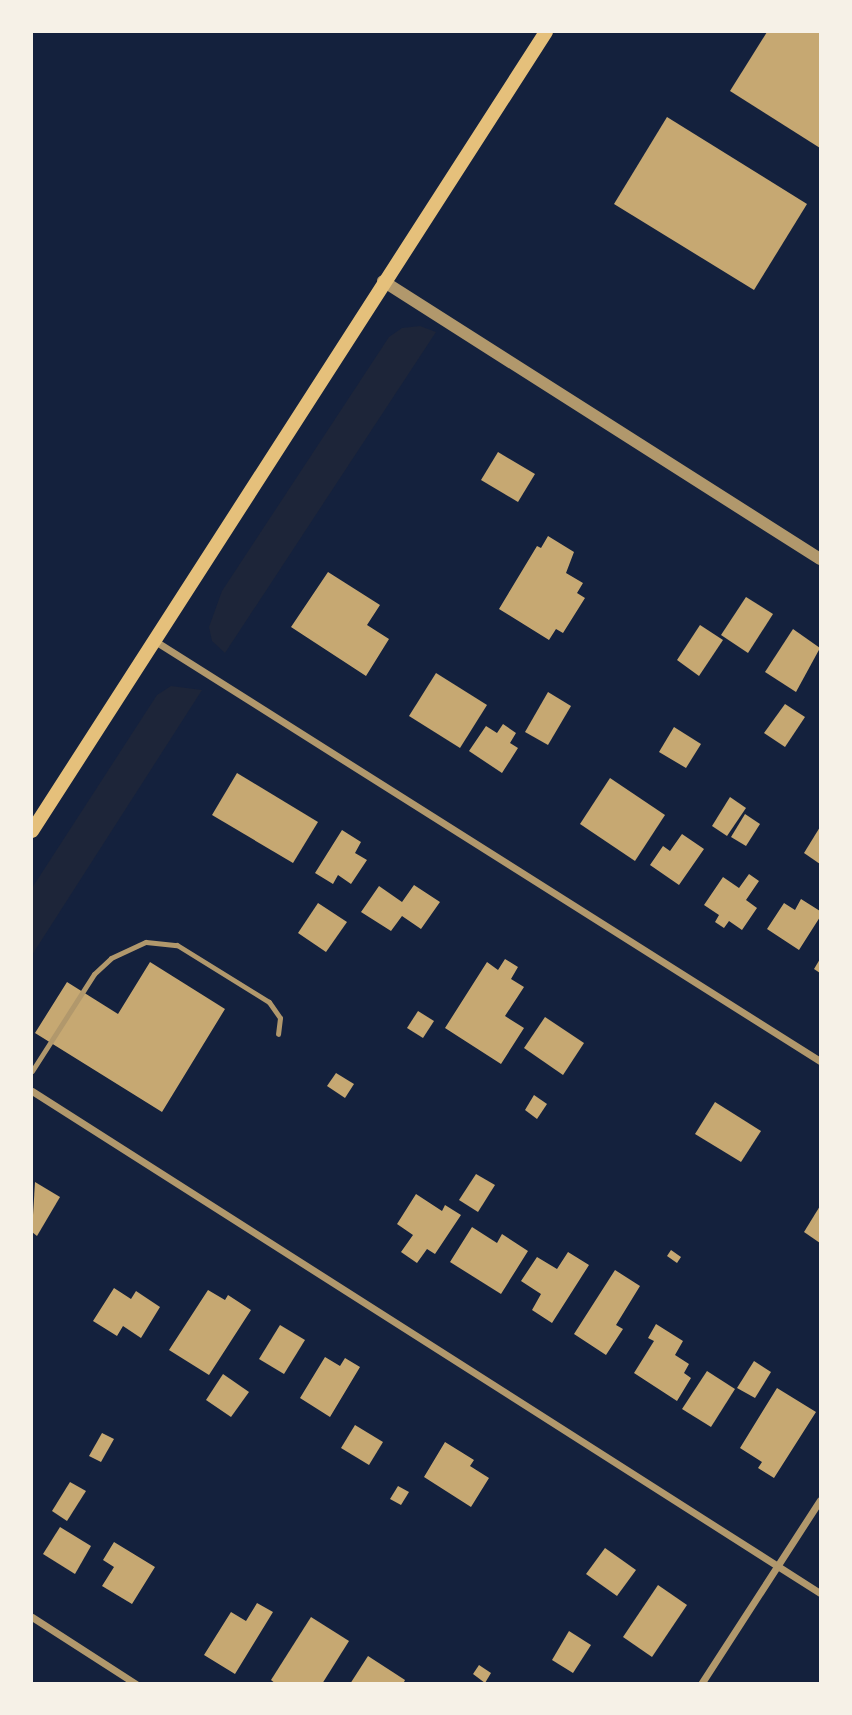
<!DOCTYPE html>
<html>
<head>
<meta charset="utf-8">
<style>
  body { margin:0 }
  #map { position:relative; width:852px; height:1715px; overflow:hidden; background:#14213d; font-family:"Crimson Pro",serif }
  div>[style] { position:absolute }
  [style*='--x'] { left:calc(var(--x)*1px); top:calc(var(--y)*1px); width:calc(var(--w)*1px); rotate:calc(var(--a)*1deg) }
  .green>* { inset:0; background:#1d2539 }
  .building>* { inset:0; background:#c6a872 }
  .service>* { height:5px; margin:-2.5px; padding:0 2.5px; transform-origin:2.5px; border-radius:2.5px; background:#b1986c }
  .minor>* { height:7px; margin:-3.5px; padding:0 3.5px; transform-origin:3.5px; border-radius:3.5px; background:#b1986c }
  .tertiary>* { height:12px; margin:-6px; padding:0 6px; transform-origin:6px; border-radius:6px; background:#b1986c }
  .secondary>* { height:14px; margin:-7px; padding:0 7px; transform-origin:7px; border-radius:7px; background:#e5c07b }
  span { translate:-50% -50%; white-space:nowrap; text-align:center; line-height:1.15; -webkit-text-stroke:5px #f6f1e7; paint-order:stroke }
  .frame { position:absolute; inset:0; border:33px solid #f6f1e7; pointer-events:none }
</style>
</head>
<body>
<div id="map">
  <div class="green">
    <div style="clip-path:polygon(420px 326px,436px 332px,225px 653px,212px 641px,209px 627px,222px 591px,389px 337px,402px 328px)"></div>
    <div style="clip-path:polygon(171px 686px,202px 690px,32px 955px,32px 888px,157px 695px)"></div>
  </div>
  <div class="building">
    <div style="clip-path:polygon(767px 32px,820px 32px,820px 148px,730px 91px)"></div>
    <div style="clip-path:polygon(667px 117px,807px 204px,754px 290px,614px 204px)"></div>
    <div style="clip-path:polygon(498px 452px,535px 474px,518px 502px,481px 480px)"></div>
    <div style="clip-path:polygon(548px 536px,574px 552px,566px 573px,583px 583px,577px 593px,585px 598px,563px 633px,556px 629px,549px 640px,499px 609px,537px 546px,541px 548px)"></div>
    <div style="clip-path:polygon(328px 572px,380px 605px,367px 625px,389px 639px,366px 676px,291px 627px)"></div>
    <div style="clip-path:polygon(746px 597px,773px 614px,748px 653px,721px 635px)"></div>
    <div style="clip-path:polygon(700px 625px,723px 640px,699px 676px,677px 660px)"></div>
    <div style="clip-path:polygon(793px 629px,820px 648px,796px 692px,765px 672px)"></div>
    <div style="clip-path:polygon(436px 673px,487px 705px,460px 748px,409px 716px)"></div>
    <div style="clip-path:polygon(548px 692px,571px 706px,548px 745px,525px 732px)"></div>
    <div style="clip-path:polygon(785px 704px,805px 717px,785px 747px,764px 733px)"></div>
    <div style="clip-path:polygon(503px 724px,516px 733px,510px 743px,518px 748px,502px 773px,469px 751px,486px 726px,497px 733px)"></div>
    <div style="clip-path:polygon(674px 727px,701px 744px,686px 768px,659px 752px)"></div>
    <div style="clip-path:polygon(237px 773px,318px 822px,293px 863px,212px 815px)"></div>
    <div style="clip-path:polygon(610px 778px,665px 815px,635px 861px,580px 824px)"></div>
    <div style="clip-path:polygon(730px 797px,746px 808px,727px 836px,712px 826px)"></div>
    <div style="clip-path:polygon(745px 814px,760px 824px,746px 846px,731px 837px)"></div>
    <div style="clip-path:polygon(820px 827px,820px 864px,804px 853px)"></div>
    <div style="clip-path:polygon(342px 830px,361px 842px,355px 853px,367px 860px,351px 884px,338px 875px,333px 884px,315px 873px)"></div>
    <div style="clip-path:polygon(682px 834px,704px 849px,679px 885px,650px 865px,663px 846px,670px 851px)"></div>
    <div style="clip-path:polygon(749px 874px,759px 881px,746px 900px,757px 908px,742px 930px,729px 921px,724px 928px,715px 922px,719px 915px,704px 905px,723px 877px,739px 888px)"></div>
    <div style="clip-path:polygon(414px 885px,440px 902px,421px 929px,402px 916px,391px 931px,361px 912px,379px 886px,402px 902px)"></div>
    <div style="clip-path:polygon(801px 899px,820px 911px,820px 917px,799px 950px,767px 929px,784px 903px,795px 910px)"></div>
    <div style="clip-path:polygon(318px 903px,347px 922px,326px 952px,298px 933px)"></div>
    <div style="clip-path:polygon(505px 959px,518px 967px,511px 979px,524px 987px,505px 1016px,524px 1028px,501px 1064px,445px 1028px,487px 962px,498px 970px)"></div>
    <div style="clip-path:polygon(820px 959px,820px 973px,814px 969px)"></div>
    <div style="clip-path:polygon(150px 962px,225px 1009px,162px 1112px,35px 1033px,67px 982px,118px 1014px)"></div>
    <div style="clip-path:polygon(418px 1011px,434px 1021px,423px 1038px,407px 1028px)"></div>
    <div style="clip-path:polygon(545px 1017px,584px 1043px,563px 1075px,524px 1048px)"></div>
    <div style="clip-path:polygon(336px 1073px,354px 1084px,345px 1098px,327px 1086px)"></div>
    <div style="clip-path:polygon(534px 1095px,547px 1104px,537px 1119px,525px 1110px)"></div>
    <div style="clip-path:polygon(715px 1102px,761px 1131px,741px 1162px,695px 1134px)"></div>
    <div style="clip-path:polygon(476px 1174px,495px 1185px,478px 1212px,459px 1200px)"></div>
    <div style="clip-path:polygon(35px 1182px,60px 1197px,37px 1236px,32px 1232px)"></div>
    <div style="clip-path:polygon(416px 1194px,442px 1211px,445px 1205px,461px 1215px,435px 1254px,427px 1249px,417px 1263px,401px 1252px,413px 1235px,397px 1224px)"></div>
    <div style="clip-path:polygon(820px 1206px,820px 1243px,804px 1232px)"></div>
    <div style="clip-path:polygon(472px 1227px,497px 1243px,502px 1234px,528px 1251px,501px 1294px,450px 1262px)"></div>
    <div style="clip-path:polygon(671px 1250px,681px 1257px,677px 1263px,667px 1256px)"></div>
    <div style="clip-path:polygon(568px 1252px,589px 1265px,552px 1323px,532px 1310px,541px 1294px,521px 1281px,537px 1257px,557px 1269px)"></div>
    <div style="clip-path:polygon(615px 1270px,640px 1286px,616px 1325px,623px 1329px,606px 1355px,574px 1334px)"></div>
    <div style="clip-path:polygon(114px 1288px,131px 1299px,136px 1291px,160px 1307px,141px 1338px,123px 1326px,117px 1336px,93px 1321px)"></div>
    <div style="clip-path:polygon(208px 1290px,225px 1300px,228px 1295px,251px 1310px,209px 1375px,169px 1350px)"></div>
    <div style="clip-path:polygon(656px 1324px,683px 1341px,675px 1355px,689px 1364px,684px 1373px,691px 1378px,677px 1401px,634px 1373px,654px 1341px,648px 1338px)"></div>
    <div style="clip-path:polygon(280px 1325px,305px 1340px,284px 1374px,259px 1359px)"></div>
    <div style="clip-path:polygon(325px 1357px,340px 1366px,345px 1358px,360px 1367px,330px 1417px,300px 1398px)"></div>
    <div style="clip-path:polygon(754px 1361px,771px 1372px,755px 1398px,737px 1388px)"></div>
    <div style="clip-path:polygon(707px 1371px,735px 1389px,711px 1427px,682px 1409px)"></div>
    <div style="clip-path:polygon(223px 1374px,249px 1392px,231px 1417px,206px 1400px)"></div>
    <div style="clip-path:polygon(777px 1388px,816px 1412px,774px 1478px,758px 1468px,762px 1462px,740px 1448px)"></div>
    <div style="clip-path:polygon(355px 1425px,383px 1442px,369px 1465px,341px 1448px)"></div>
    <div style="clip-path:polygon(102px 1433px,114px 1439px,101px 1462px,89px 1456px)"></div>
    <div style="clip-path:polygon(445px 1442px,474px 1460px,470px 1466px,489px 1478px,471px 1507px,424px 1477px)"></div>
    <div style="clip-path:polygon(70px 1482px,86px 1491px,67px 1521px,52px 1511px)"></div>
    <div style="clip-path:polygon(398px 1486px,409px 1492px,401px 1505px,390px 1499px)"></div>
    <div style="clip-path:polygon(60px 1527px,91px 1546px,75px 1574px,43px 1554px)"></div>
    <div style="clip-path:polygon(114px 1542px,155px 1567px,132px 1604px,102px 1586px,114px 1567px,103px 1560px)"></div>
    <div style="clip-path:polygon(605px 1548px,636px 1570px,617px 1596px,586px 1574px)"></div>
    <div style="clip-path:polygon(658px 1585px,687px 1605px,652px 1657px,623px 1637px)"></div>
    <div style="clip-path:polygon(257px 1603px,273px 1612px,235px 1674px,204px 1655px,231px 1612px,246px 1621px)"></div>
    <div style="clip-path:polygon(311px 1617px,349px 1641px,322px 1684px,276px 1684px,271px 1680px)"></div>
    <div style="clip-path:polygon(569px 1631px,591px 1645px,573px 1673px,552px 1660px)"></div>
    <div style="clip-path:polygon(368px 1656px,405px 1680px,403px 1684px,350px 1684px)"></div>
    <div style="clip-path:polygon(479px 1665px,491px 1673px,485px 1683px,473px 1674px)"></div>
  </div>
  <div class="service">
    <div style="--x:32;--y:1071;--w:115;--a:-57.4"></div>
    <div style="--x:94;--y:974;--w:23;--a:-43"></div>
    <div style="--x:111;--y:958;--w:38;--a:-25"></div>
    <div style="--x:146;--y:942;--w:31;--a:6"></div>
    <div style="--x:177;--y:945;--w:108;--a:31.8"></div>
    <div style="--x:269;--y:1002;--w:19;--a:55"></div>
    <div style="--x:280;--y:1018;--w:16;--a:97"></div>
  </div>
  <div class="minor">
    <div style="--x:155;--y:641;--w:787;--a:32.28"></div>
    <div style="--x:32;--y:1091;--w:934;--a:32.5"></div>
    <div style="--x:32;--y:1617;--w:124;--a:32.8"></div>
    <div style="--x:701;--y:1684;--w:219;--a:-57.1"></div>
  </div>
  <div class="tertiary">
    <div style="--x:383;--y:281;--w:518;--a:32.46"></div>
  </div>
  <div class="secondary">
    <div style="--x:32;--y:831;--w:950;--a:-57.25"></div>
  </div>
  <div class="frame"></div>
</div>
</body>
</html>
